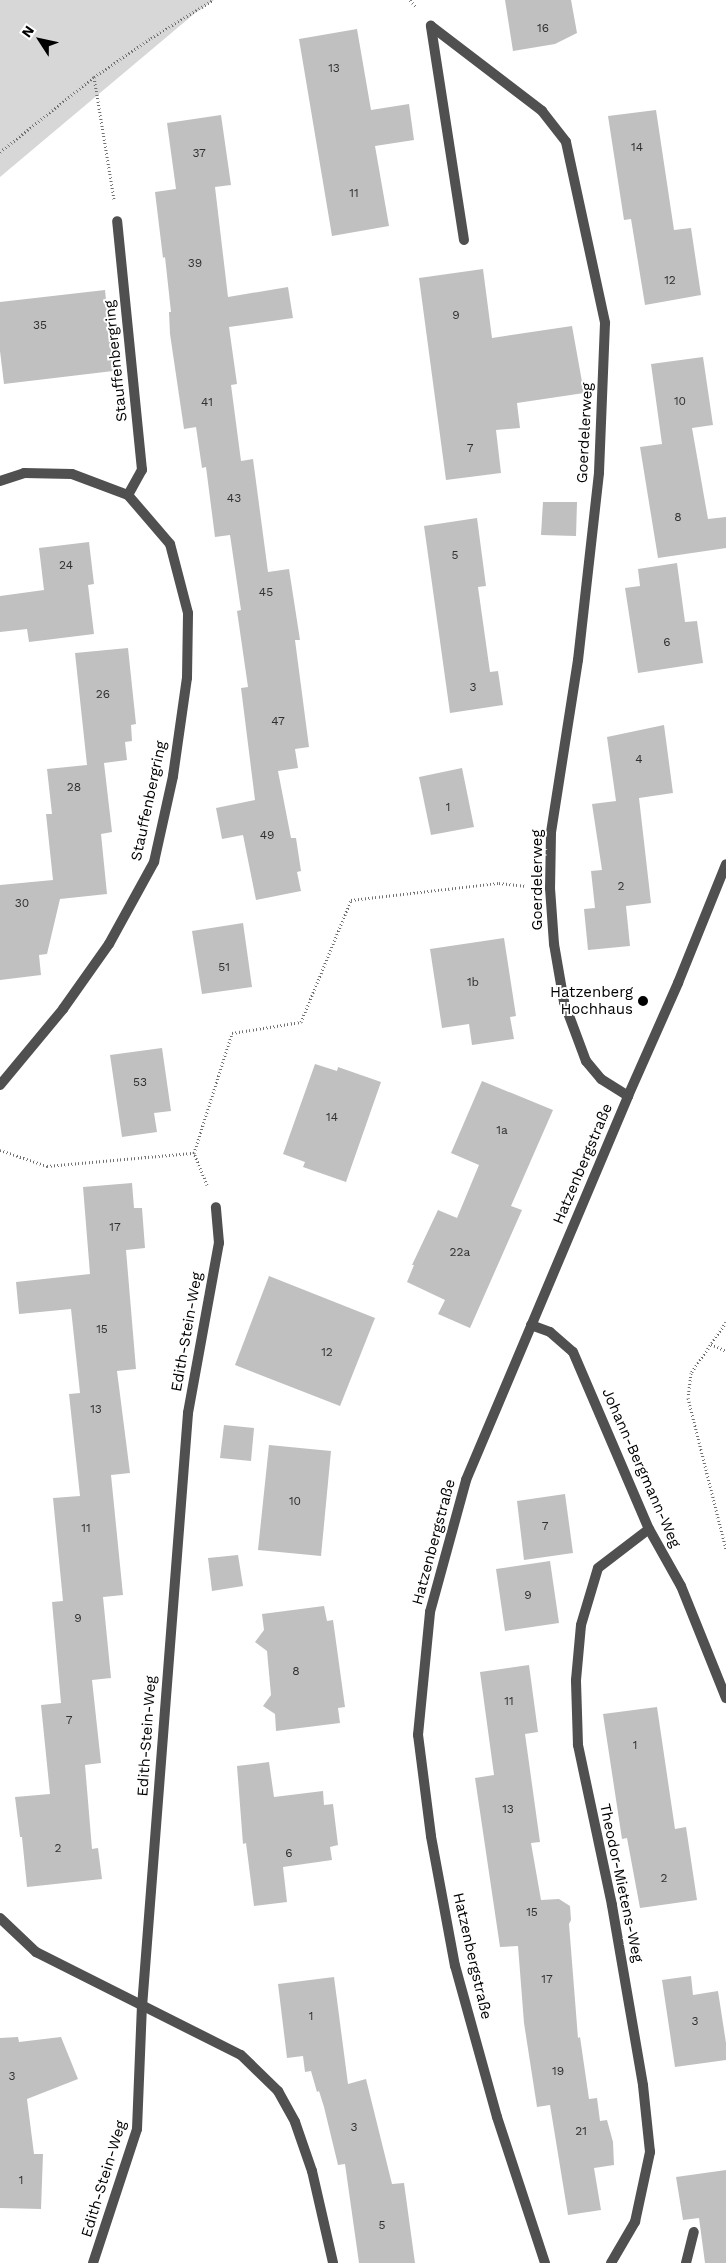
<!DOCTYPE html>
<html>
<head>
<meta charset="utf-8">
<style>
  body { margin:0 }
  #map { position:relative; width:726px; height:2263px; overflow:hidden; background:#fff; font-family:"Work Sans",sans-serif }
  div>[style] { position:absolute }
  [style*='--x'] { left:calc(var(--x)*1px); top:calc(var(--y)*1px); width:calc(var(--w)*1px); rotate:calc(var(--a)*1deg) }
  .green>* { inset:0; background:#d7d7d7 }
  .building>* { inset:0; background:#c0c0c0 }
  .path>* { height:3px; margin-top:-1.5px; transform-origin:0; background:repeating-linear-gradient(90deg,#727272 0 1px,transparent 0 3.5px) }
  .lane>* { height:10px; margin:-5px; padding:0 5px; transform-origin:5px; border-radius:5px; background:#505050 }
  .street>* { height:10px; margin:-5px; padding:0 5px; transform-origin:5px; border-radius:5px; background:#505050 }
  .dots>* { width:14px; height:14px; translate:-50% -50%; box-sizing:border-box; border:2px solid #fff; border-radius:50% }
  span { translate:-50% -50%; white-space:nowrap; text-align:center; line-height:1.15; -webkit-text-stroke:4px #fff; paint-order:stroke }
  .number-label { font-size:12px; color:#303030 }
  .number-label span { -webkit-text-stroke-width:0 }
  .street-label { font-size:15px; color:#000 }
  .poi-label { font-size:15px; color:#000 }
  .right { translate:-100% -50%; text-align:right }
  .north { position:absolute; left:15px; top:15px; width:50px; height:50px; -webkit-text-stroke:4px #fff; paint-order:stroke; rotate:305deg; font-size:14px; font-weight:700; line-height:20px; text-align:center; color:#000 }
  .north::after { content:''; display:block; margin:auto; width:18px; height:22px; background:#000; clip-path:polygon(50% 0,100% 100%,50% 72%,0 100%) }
</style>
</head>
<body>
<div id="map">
  <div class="green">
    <div style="clip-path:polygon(0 0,214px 0,194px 14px,0 177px)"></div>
  </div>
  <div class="building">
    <div style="clip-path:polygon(505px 0,571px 0,577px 33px,555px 44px,513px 51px)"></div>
    <div style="clip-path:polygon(357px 29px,371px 110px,409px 104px,414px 140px,375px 146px,389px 226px,332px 236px,299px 39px)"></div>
    <div style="clip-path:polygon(656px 110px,674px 230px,691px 228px,701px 295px,645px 305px,631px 219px,624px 220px,608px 116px)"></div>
    <div style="clip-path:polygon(221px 115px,231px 185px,215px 187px,228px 297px,288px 287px,293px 318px,229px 327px,237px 384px,231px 385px,241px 461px,253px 459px,268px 572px,289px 569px,300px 640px,295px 640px,309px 747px,295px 749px,298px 768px,278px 771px,291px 838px,296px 838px,301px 871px,297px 872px,301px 891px,256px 900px,243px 835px,222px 839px,216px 808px,255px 800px,241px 688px,248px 687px,237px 611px,241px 610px,230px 535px,215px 537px,206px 467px,202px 468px,196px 427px,184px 429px,170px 334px,169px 312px,171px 312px,165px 257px,163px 258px,155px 192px,176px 189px,167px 123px)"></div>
    <div style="clip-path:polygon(483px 269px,492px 338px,572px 326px,584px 393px,517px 403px,520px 428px,496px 430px,501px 473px,446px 480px,419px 278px)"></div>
    <div style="clip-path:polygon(105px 290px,113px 371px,4px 384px,0 351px,0 302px)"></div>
    <div style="clip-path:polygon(703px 357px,713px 425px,692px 428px,708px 519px,726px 517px,726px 548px,658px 558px,640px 447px,662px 444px,651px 364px)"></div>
    <div style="clip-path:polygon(543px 502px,577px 502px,576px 536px,541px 535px)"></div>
    <div style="clip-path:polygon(477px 518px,486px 586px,478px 587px,490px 672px,498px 671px,503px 705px,450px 713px,424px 526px)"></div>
    <div style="clip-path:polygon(89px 542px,94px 584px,88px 585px,94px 634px,29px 642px,27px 629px,0 632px,0 596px,44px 590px,39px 548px)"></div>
    <div style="clip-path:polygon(677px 563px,685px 622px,697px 621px,703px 663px,638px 673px,625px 588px,640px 586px,638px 569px)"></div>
    <div style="clip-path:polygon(128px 648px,136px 724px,131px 725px,132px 741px,125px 742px,127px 760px,104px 763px,112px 832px,101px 834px,107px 894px,60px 899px,47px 954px,39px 955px,41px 975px,0 980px,0 885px,53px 880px,46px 814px,52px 814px,47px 769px,87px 765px,75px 653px)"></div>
    <div style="clip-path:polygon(664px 725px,673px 793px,639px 798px,651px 903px,626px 906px,630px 946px,588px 950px,584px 909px,595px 908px,591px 871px,602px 870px,592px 804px,616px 801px,607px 737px)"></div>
    <div style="clip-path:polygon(462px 768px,474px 827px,431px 835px,419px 777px)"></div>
    <div style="clip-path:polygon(243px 923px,252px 987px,202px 994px,192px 931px)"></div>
    <div style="clip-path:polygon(504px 938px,516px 1016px,510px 1017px,514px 1039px,472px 1045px,469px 1024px,442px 1028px,430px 949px)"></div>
    <div style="clip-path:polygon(162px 1048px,171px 1111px,154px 1113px,157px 1132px,122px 1137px,110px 1055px)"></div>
    <div style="clip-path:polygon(315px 1064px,337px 1071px,338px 1067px,381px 1082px,346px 1182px,303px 1167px,305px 1162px,283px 1154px)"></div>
    <div style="clip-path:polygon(482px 1081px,553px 1110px,511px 1206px,522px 1210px,470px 1328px,438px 1314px,445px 1300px,407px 1282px,414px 1265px,412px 1265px,438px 1210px,457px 1218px,479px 1165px,451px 1153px)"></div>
    <div style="clip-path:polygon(132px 1183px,134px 1208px,142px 1208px,145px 1248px,126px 1250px,136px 1369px,117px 1371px,130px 1473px,111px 1475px,123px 1595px,103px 1597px,111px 1678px,92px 1680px,101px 1763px,85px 1765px,92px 1849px,98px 1848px,102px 1879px,27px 1887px,22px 1837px,20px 1837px,15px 1797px,50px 1794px,41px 1705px,61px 1703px,52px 1602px,63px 1601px,53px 1498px,80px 1496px,69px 1394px,80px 1393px,71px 1309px,19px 1314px,16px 1282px,90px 1274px,83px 1187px)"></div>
    <div style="clip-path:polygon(269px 1276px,375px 1318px,340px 1406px,235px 1365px)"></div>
    <div style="clip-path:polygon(224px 1425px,254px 1428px,251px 1461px,220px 1458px)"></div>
    <div style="clip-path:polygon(269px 1445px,331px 1451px,321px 1556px,258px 1550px)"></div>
    <div style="clip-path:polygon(565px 1494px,573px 1553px,524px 1560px,517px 1501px)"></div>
    <div style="clip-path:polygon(238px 1555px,243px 1586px,212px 1591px,208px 1558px)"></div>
    <div style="clip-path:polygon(550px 1561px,559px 1623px,505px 1631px,496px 1569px)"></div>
    <div style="clip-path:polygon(324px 1606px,327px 1621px,333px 1620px,345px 1707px,338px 1708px,340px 1723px,276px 1731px,275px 1714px,263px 1706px,271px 1695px,267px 1651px,255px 1642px,264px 1630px,262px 1614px)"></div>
    <div style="clip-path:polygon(529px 1665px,538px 1732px,525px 1734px,540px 1842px,531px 1843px,541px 1900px,559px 1899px,570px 1906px,571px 1920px,569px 1924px,578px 2038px,580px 2037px,589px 2099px,597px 2098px,600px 2121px,607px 2120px,613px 2142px,614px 2165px,594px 2168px,601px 2210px,568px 2215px,550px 2105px,537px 2107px,524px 2023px,518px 1946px,500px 1947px,475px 1778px,494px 1775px,480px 1672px)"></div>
    <div style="clip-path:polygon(657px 1707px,675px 1829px,686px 1827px,697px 1900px,640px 1908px,627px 1838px,622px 1839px,603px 1714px)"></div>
    <div style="clip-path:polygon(269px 1762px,274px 1797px,323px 1791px,324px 1805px,333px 1804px,338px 1845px,330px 1847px,332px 1860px,283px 1867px,287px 1902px,254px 1906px,246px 1843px,243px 1844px,237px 1766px)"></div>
    <div style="clip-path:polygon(691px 1976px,693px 1995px,718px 1991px,726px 2043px,726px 2060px,675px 2067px,662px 1980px)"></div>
    <div style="clip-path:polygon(334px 1977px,348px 2084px,366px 2079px,392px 2184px,404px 2183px,415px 2263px,359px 2263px,345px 2164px,338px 2165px,324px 2107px,319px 2091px,317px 2092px,311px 2071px,305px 2072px,303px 2056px,287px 2058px,278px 1984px)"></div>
    <div style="clip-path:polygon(18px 2037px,19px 2042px,61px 2037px,78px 2079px,27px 2099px,34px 2154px,43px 2154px,41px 2209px,0 2208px,0 2038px)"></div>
    <div style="clip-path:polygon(726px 2170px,726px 2263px,705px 2263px,699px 2218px,683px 2220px,676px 2177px)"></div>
  </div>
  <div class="path">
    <div style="--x:410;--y:0;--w:9;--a:49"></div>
    <div style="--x:94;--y:77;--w:69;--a:-34.4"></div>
    <div style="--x:151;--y:38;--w:73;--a:-31.5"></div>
    <div style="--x:0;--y:152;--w:120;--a:-38.6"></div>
    <div style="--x:94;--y:77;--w:124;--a:80.7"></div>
    <div style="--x:0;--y:1150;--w:50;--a:18.8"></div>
    <div style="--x:47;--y:1166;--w:148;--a:-5.1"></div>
    <div style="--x:207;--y:1185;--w:35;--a:-112"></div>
    <div style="--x:194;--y:1153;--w:126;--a:-72.4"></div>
    <div style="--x:232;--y:1033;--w:70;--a:-9.1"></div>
    <div style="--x:301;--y:1022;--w:132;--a:-67.7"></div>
    <div style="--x:351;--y:900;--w:149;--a:-6.6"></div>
    <div style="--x:499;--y:883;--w:28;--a:6"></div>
    <div style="--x:726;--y:1322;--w:62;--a:124.5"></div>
    <div style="--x:691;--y:1373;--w:25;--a:97"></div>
    <div style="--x:688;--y:1398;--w:156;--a:75.9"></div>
    <div style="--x:711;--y:1344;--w:17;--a:25"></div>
  </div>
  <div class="lane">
    <div style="--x:611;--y:2263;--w:48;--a:-59.7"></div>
    <div style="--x:635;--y:2222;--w:72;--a:-77.9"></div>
    <div style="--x:650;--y:2152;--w:67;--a:-96"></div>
    <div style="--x:643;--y:2085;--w:183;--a:-99.8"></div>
    <div style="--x:612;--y:1905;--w:164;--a:-102"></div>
    <div style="--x:578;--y:1745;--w:65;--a:-91.8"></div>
    <div style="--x:576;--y:1680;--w:55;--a:-84.8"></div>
    <div style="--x:581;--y:1625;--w:59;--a:-73.4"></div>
    <div style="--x:598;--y:1568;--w:64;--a:-37.4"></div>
    <div style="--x:686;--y:2263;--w:32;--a:-76"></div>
  </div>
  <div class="street">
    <div style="--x:464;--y:240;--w:217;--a:-98.8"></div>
    <div style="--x:431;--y:26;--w:140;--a:37.4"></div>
    <div style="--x:542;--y:111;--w:39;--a:52"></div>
    <div style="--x:566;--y:142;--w:185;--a:77.8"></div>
    <div style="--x:605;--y:323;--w:150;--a:92.3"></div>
    <div style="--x:599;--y:473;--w:188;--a:96.4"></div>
    <div style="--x:578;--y:660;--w:175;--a:98.9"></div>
    <div style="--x:551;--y:833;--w:55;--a:91"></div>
    <div style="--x:550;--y:888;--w:56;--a:85.9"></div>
    <div style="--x:554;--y:944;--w:59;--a:80.2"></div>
    <div style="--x:564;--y:1002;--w:63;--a:69.6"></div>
    <div style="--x:586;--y:1061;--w:23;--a:50"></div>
    <div style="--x:601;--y:1079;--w:32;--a:32"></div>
    <div style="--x:0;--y:481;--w:25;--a:-18"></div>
    <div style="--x:24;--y:473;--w:48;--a:1.2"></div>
    <div style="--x:72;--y:474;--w:60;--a:20.6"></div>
    <div style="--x:0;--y:1085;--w:99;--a:-50.3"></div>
    <div style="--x:63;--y:1009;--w:80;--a:-54.7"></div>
    <div style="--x:109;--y:944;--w:94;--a:-61.2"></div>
    <div style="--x:154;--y:862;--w:88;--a:-77.5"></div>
    <div style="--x:173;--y:776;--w:99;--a:-81.9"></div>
    <div style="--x:187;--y:678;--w:65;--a:-89.1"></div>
    <div style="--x:188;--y:613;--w:71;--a:-104.6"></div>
    <div style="--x:170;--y:544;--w:65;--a:-130.6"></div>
    <div style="--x:128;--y:495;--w:29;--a:-61"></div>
    <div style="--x:142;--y:470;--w:250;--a:-95.7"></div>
    <div style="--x:531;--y:1325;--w:20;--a:20"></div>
    <div style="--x:550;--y:1332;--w:30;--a:41"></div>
    <div style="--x:573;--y:1352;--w:193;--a:66.8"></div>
    <div style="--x:649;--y:1529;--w:65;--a:60.7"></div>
    <div style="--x:681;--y:1586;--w:121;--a:68.1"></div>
    <div style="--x:0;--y:1918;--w:50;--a:43.4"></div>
    <div style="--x:36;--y:1952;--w:229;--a:26.7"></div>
    <div style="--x:241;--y:2055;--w:52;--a:44.2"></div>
    <div style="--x:278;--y:2091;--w:35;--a:61"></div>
    <div style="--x:295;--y:2122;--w:52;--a:70.9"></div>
    <div style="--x:312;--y:2171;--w:94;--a:77.1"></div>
    <div style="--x:93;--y:2263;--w:141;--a:-71.8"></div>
    <div style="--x:137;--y:2129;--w:122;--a:-87.7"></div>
    <div style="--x:142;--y:2007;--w:596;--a:-85.57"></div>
    <div style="--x:188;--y:1413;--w:173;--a:-79.7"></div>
    <div style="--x:219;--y:1243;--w:36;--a:-95"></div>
    <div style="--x:545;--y:2263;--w:154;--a:-108.2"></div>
    <div style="--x:497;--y:2117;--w:157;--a:-105.5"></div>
    <div style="--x:455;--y:1966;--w:132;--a:-100.5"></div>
    <div style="--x:431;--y:1836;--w:102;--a:-97.3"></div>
    <div style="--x:418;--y:1735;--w:124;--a:-84.4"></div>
    <div style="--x:430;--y:1612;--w:137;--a:-74.7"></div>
    <div style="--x:466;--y:1480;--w:417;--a:-67.1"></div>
    <div style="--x:628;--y:1096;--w:124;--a:-66.1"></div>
    <div style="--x:678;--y:983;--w:128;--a:-68"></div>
  </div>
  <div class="dots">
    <div style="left:643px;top:1001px;background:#000"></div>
  </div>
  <div class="number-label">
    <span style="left:543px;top:29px">16</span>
    <span style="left:334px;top:69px">13</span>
    <span style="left:637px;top:148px">14</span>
    <span style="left:199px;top:154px">37</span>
    <span style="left:354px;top:194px">11</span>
    <span style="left:195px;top:264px">39</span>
    <span style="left:670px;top:281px">12</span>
    <span style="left:456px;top:316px">9</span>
    <span style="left:40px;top:326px">35</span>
    <span style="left:680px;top:402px">10</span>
    <span style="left:207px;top:403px">41</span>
    <span style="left:470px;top:449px">7</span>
    <span style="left:234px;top:499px">43</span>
    <span style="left:678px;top:518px">8</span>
    <span style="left:455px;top:556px">5</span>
    <span style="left:66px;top:566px">24</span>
    <span style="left:266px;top:593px">45</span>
    <span style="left:667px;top:643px">6</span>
    <span style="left:473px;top:688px">3</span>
    <span style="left:103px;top:695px">26</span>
    <span style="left:278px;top:722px">47</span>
    <span style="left:639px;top:760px">4</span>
    <span style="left:74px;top:788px">28</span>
    <span style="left:448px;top:808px">1</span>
    <span style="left:267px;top:836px">49</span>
    <span style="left:621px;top:887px">2</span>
    <span style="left:22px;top:904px">30</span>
    <span style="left:224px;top:968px">51</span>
    <span style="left:473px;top:983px">1b</span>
    <span style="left:140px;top:1083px">53</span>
    <span style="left:332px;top:1118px">14</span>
    <span style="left:502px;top:1131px">1a</span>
    <span style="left:115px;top:1228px">17</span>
    <span style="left:460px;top:1253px">22a</span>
    <span style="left:102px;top:1330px">15</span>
    <span style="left:327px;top:1353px">12</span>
    <span style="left:96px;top:1410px">13</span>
    <span style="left:295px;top:1502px">10</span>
    <span style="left:545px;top:1527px">7</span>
    <span style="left:86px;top:1529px">11</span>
    <span style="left:528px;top:1596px">9</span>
    <span style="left:78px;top:1619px">9</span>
    <span style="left:296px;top:1672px">8</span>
    <span style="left:509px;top:1702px">11</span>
    <span style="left:69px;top:1721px">7</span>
    <span style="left:635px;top:1746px">1</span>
    <span style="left:508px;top:1810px">13</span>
    <span style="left:58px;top:1849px">2</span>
    <span style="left:289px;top:1854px">6</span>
    <span style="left:664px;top:1879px">2</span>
    <span style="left:532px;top:1913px">15</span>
    <span style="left:547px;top:1980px">17</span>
    <span style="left:311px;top:2017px">1</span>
    <span style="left:695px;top:2022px">3</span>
    <span style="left:558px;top:2072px">19</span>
    <span style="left:12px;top:2077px">3</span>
    <span style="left:354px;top:2128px">3</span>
    <span style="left:581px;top:2132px">21</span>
    <span style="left:21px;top:2181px">1</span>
    <span style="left:382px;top:2226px">5</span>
  </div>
  <div class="street-label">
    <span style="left:116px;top:361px;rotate:-96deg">Stauffenbergring</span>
    <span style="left:585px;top:433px;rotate:-87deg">Goerdelerweg</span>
    <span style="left:149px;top:801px;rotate:-78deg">Stauffenbergring</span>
    <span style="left:538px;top:880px;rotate:-90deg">Goerdelerweg</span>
    <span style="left:583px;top:1164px;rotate:-67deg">Hatzenbergstraße</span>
    <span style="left:187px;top:1332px;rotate:-80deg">Edith-Stein-Weg</span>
    <span style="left:641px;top:1468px;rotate:66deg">Johann-Bergmann-Weg</span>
    <span style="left:434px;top:1542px;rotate:-75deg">Hatzenbergstraße</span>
    <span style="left:147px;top:1736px;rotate:-86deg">Edith-Stein-Weg</span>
    <span style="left:621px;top:1883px;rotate:78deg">Theodor-Mietens-Weg</span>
    <span style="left:472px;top:1956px;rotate:77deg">Hatzenbergstraße</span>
    <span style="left:104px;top:2179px;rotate:-73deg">Edith-Stein-Weg</span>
  </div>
  <div class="poi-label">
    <span class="right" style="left:633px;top:1001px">Hatzenberg<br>Hochhaus</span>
  </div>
  <div class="north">N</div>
</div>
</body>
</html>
